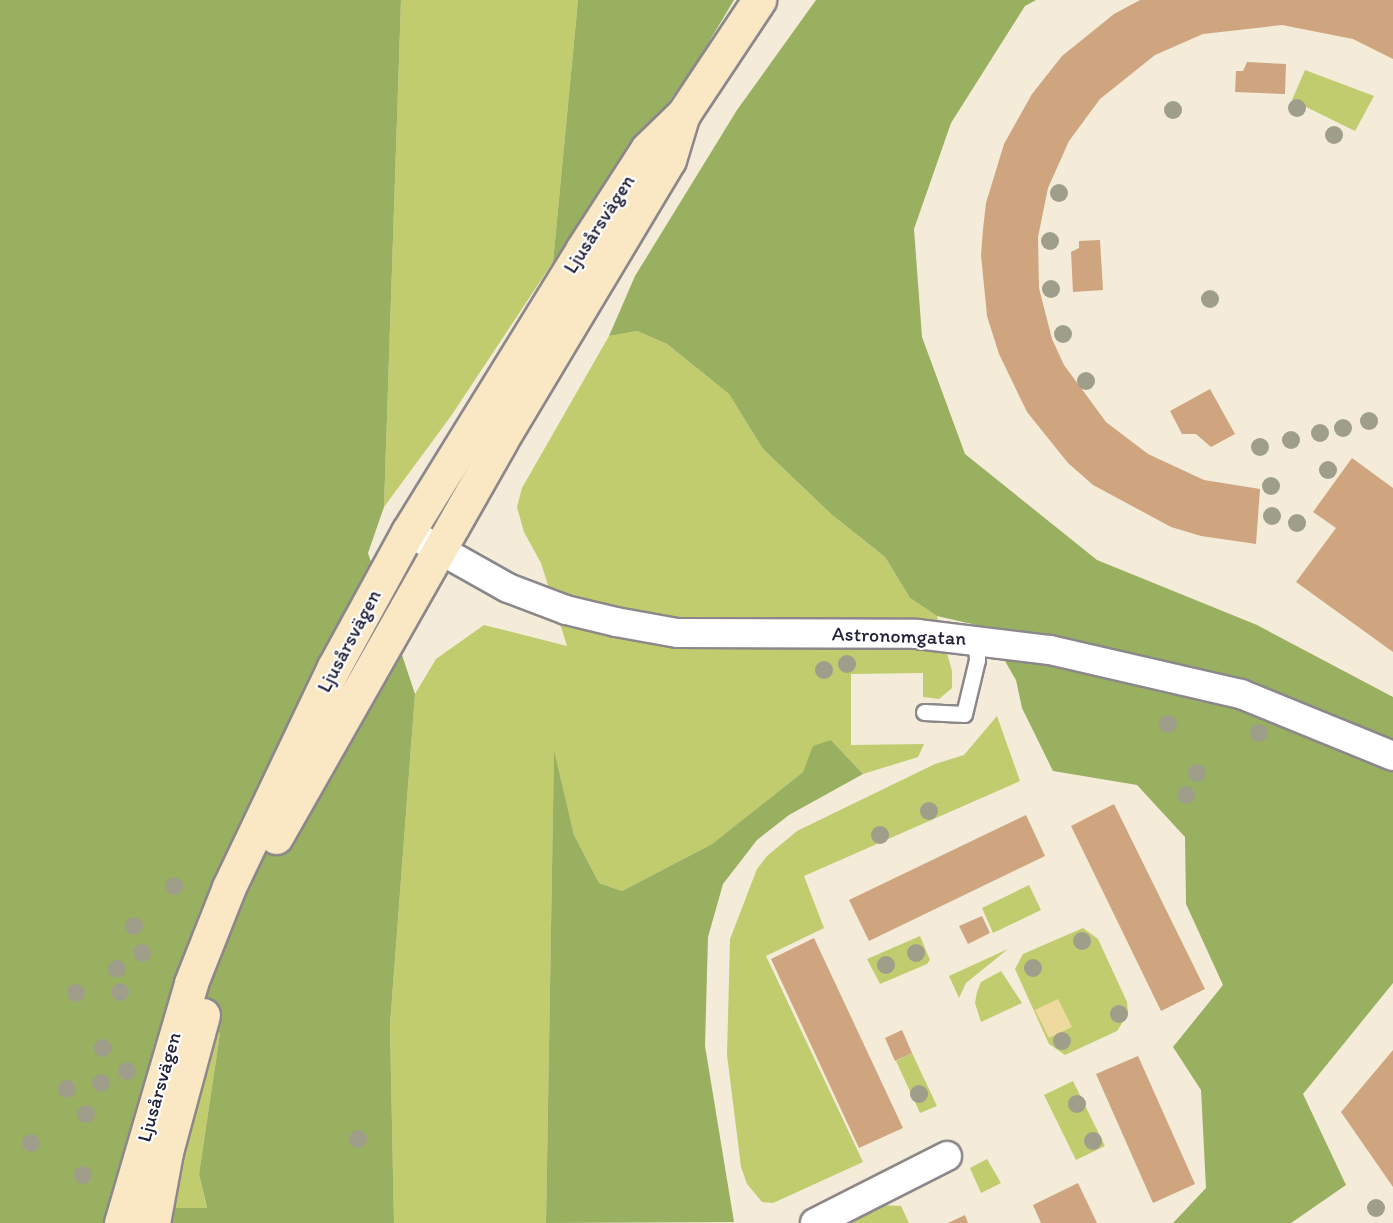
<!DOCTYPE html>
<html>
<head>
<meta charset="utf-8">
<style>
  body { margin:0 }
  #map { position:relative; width:1393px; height:1223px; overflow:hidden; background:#f4ecd9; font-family:Itim,sans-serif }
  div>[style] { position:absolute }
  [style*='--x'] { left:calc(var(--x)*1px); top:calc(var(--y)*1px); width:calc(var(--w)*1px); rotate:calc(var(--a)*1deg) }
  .green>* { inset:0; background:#c0cc6d }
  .forest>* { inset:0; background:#98b060 }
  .sand>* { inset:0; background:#eeda9e }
  .building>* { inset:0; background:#cea57f }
  .roads { filter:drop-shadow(2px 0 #8b878a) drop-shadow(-2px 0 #8b878a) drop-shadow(0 2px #8b878a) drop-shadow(0 -2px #8b878a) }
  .lane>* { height:15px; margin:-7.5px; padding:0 7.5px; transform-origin:7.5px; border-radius:7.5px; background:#fff }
  .street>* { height:28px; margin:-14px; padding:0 14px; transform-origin:14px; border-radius:14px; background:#fff }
  .secondary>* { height:33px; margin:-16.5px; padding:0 16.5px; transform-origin:16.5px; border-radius:16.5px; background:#fae7c3 }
  .trees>* { width:18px; height:18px; margin:-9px; border-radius:50%; background:#9f9e8b }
  span { translate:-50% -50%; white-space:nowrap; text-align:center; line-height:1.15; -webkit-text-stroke:4.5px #fff; paint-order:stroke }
  .street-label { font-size:20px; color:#22223b }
</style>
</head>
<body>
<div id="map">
  <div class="green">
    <div style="clip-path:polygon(401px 0,578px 0,553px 262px,451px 416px,384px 507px)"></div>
    <div style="clip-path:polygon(1305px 70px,1374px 96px,1355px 131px,1292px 100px)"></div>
    <div style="clip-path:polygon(637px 331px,667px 344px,729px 394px,763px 449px,831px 514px,885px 557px,910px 598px,937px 616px,952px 671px,952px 688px,939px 699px,923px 697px,923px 673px,851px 674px,851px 745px,924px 744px,918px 757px,863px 774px,831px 740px,803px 772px,712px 844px,622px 891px,599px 883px,574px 835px,554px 755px,546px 1223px,394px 1223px,390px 1025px,415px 694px,436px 659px,484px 625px,567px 646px,541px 563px,524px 532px,517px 507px,522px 488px,609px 336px)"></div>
    <div style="clip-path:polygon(997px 716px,1020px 781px,804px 876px,824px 928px,766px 956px,863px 1162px,773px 1203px,762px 1202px,747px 1184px,741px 1167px,727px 1055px,730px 939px,757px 869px,767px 856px,797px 831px,935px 764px,964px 755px)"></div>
    <div style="clip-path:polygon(1029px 885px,1041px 910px,993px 933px,982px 908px)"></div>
    <div style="clip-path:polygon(1083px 928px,1098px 939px,1127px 1002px,1128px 1014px,1117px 1031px,1065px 1055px,1049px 1044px,1015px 969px,1023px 954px)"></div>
    <div style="clip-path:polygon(920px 936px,930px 960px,927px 964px,880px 984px,867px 959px)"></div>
    <div style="clip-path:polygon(1008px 949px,966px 983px,959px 998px,949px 976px)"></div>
    <div style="clip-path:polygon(1001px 971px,1022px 1003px,981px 1022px,975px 1003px,977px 992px,981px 982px)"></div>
    <div style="clip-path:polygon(212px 1031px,220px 1033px,199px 1174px,207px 1209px,175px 1208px,185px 1133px)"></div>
    <div style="clip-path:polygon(912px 1053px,937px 1106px,920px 1113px,896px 1061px)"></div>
    <div style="clip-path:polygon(1073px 1081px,1105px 1146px,1076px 1160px,1044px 1095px)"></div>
    <div style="clip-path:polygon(987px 1159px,1001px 1183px,981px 1193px,970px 1168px)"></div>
    <div style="clip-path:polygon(881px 1205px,901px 1206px,909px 1223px,844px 1223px)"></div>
  </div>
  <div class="forest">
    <div style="clip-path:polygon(evenodd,0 0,401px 0,384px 507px,368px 553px,415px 694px,390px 1025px,394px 1223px,0 1223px,0 0,213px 1031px,220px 1033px,199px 1174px,207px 1208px,175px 1208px,185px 1133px,213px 1031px)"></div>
    <div style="clip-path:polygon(578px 0,734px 0,694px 67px,553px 262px)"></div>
    <div style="clip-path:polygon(816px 0,1036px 0,1025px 6px,951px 123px,914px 229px,922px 337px,965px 454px,1097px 560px,1257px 625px,1393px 697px,1393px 983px,1303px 1094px,1346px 1185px,1291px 1223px,1173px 1223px,1206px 1188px,1201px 1090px,1173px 1047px,1223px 985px,1186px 904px,1185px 837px,1137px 785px,1053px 771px,1022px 708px,1016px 680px,985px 627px,937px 616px,910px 598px,885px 557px,831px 514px,763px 449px,729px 394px,667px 344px,637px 331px,609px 336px,635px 276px,737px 110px)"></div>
    <div style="clip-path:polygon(831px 740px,863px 774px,789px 815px,757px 840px,723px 884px,708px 937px,705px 1046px,734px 1222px,546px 1223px,554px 751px,574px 835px,599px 883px,622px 891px,712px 844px,803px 772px,813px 746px)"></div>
  </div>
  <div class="sand">
    <div style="clip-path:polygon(1058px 999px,1072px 1027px,1049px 1038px,1035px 1010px)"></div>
  </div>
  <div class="building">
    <div style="clip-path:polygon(1140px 0,1393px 0,1393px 59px,1353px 39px,1282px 25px,1203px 34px,1155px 55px,1100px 99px,1069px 141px,1048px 188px,1038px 237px,1039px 288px,1052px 339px,1064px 365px,1106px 422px,1148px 454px,1204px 480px,1260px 489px,1256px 544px,1201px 536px,1171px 527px,1093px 485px,1068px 463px,1027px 412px,999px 354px,987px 316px,981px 255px,983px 229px,986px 203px,1004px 144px,1032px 94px,1062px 56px,1114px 14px)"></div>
    <div style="clip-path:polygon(1247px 62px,1286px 64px,1285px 94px,1235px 92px,1236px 71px,1243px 71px)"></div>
    <div style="clip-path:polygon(1100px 240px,1103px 290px,1073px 292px,1071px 252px,1079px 248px,1079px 241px)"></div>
    <div style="clip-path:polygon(1210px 389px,1235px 434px,1211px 447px,1196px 434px,1182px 434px,1170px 411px)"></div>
    <div style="clip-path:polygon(1352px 458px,1393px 488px,1393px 652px,1296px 582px,1336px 528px,1313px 512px)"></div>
    <div style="clip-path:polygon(1114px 804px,1205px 989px,1161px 1011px,1071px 826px)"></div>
    <div style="clip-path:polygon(1026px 815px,1045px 856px,869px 941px,849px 900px)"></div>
    <div style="clip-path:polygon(982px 916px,990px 933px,968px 944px,959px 926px)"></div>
    <div style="clip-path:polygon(814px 938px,903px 1128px,859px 1148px,771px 959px)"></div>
    <div style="clip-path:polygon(902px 1030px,912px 1053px,895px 1061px,885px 1038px)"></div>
    <div style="clip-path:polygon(1393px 1050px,1393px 1187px,1341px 1112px)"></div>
    <div style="clip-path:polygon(1138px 1056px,1195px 1184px,1153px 1203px,1096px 1074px)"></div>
    <div style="clip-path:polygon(1078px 1183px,1097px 1223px,1041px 1223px,1033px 1205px)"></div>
    <div style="clip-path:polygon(965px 1215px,968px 1223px,948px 1223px)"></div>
  </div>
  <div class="roads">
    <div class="lane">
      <div style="--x:924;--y:712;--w:40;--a:2.9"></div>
      <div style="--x:964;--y:714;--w:56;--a:-76.5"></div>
      <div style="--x:977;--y:660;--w:20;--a:-93"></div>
    </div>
    <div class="street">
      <div style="--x:419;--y:538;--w:102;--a:29.3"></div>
      <div style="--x:508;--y:588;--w:62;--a:20.8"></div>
      <div style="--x:566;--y:610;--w:51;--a:13.5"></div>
      <div style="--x:616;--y:622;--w:62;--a:10.2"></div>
      <div style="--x:677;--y:633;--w:240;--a:0.2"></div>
      <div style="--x:917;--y:634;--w:134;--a:6.9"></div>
      <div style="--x:1050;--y:650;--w:196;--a:13"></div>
      <div style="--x:1241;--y:694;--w:164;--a:22.2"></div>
      <div style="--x:815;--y:1223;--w:148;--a:-26.9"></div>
    </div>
    <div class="secondary">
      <div style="--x:276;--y:837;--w:454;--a:-60.4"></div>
      <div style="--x:500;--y:442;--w:329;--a:-59.1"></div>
      <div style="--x:669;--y:160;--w:45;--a:-73.2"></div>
      <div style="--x:121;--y:1223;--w:250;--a:-73.7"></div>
      <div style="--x:191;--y:983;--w:103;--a:-68.4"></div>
      <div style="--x:229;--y:887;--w:244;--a:-64.5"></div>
      <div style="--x:334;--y:667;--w:154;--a:-61.3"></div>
      <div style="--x:408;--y:532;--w:331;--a:-58.3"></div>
      <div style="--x:582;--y:250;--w:120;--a:-57.2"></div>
      <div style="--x:647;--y:149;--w:52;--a:-44.2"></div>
      <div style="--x:684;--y:113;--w:136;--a:-56.4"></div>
      <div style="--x:153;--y:1223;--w:72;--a:-79.6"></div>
      <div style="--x:166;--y:1152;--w:142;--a:-74.9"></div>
    </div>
  </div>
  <div class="trees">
    <div style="left:1297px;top:108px"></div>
    <div style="left:1173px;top:110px"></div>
    <div style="left:1334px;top:135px"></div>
    <div style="left:1059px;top:193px"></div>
    <div style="left:1050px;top:241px"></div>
    <div style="left:1051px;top:289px"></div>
    <div style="left:1210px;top:299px"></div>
    <div style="left:1063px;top:334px"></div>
    <div style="left:1086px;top:381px"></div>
    <div style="left:1369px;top:421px"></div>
    <div style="left:1343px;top:428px"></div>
    <div style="left:1320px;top:433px"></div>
    <div style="left:1291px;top:440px"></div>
    <div style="left:1260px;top:447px"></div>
    <div style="left:1328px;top:470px"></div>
    <div style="left:1271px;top:486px"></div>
    <div style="left:1272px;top:516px"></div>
    <div style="left:1297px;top:523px"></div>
    <div style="left:847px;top:664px"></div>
    <div style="left:824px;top:670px"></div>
    <div style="left:1168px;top:724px"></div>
    <div style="left:1259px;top:733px"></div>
    <div style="left:1197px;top:773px"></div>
    <div style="left:1186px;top:795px"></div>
    <div style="left:929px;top:811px"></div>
    <div style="left:880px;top:835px"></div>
    <div style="left:174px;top:886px"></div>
    <div style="left:134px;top:926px"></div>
    <div style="left:1082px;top:941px"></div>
    <div style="left:142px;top:953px"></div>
    <div style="left:916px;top:953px"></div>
    <div style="left:886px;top:965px"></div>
    <div style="left:1033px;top:968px"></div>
    <div style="left:117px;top:969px"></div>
    <div style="left:120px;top:992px"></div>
    <div style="left:76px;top:993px"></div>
    <div style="left:1119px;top:1014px"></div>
    <div style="left:1062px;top:1041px"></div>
    <div style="left:103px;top:1048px"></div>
    <div style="left:127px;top:1071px"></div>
    <div style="left:101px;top:1083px"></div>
    <div style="left:67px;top:1089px"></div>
    <div style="left:919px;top:1094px"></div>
    <div style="left:1077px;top:1104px"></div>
    <div style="left:86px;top:1114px"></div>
    <div style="left:358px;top:1139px"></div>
    <div style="left:1093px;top:1141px"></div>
    <div style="left:31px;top:1143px"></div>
    <div style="left:83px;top:1175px"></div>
    <div style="left:1376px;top:1208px"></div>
  </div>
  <div class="street-label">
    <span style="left:599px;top:224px;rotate:-57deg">Ljusårsvägen</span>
    <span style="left:899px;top:636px;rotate:2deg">Astronomgatan</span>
    <span style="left:349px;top:641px;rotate:-62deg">Ljusårsvägen</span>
    <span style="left:159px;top:1087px;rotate:-74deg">Ljusårsvägen</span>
  </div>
</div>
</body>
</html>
